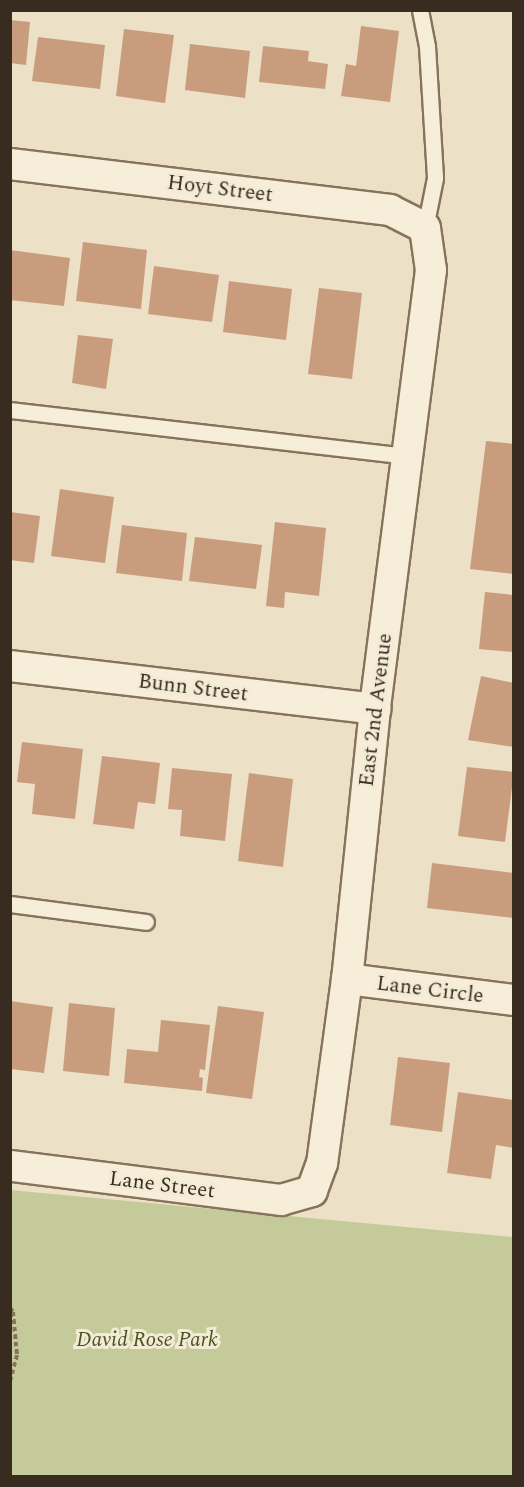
<!DOCTYPE html>
<html>
<head>
<meta charset="utf-8">
<style>
  body { margin:0 }
  #map { position:relative; width:524px; height:1487px; overflow:hidden; background:#ece0c6; font-family:Spectral,serif }
  div>[style] { position:absolute }
  [style*='--x'] { left:calc(var(--x)*1px); top:calc(var(--y)*1px); width:calc(var(--w)*1px); rotate:calc(var(--a)*1deg) }
  .green>* { inset:0; background:#c5ca9a }
  .building>* { inset:0; background:#c99c7e }
  .path>* { height:4px; margin-top:-2px; transform-origin:0; background:repeating-linear-gradient(90deg,#87735c 0 4.5px,transparent 0 7.5px) }
  .roads { filter:drop-shadow(2px 0 #87735c) drop-shadow(-2px 0 #87735c) drop-shadow(0 2px #87735c) drop-shadow(0 -2px #87735c) }
  .lane>* { height:15px; margin:-7.5px; padding:0 7.5px; transform-origin:7.5px; border-radius:7.5px; background:#f7eed9 }
  .street>* { height:30px; margin:-15px; padding:0 15px; transform-origin:15px; border-radius:15px; background:#f7eed9 }
  span { translate:-50% -50%; white-space:nowrap; text-align:center; line-height:1.15; -webkit-text-stroke:6px #f4ebd5; paint-order:stroke }
  .street-label { font-size:21px; color:#382b20 }
  .park-label { font-size:21px; color:#495327; font-style:italic }
  .frame { position:absolute; inset:0; border:12px solid #382b20; pointer-events:none }
</style>
</head>
<body>
<div id="map">
  <div class="green">
    <div style="clip-path:polygon(10px 1190px,513px 1237px,513px 1476px,11px 1476px)"></div>
  </div>
  <div class="building">
    <div style="clip-path:polygon(10px 20px,30px 22px,26px 65px,10px 63px)"></div>
    <div style="clip-path:polygon(361px 26px,399px 31px,390px 102px,341px 96px,346px 64px,356px 66px)"></div>
    <div style="clip-path:polygon(124px 29px,174px 35px,165px 103px,116px 96px)"></div>
    <div style="clip-path:polygon(38px 37px,105px 45px,100px 89px,32px 81px)"></div>
    <div style="clip-path:polygon(190px 44px,250px 51px,245px 98px,185px 90px)"></div>
    <div style="clip-path:polygon(263px 46px,309px 51px,308px 61px,328px 64px,325px 89px,259px 82px)"></div>
    <div style="clip-path:polygon(83px 242px,147px 250px,141px 309px,76px 301px)"></div>
    <div style="clip-path:polygon(10px 250px,70px 258px,64px 306px,10px 300px)"></div>
    <div style="clip-path:polygon(154px 266px,219px 275px,212px 322px,148px 314px)"></div>
    <div style="clip-path:polygon(229px 281px,292px 289px,286px 340px,223px 332px)"></div>
    <div style="clip-path:polygon(319px 288px,362px 293px,352px 379px,308px 374px)"></div>
    <div style="clip-path:polygon(78px 335px,113px 339px,106px 389px,72px 383px)"></div>
    <div style="clip-path:polygon(486px 441px,514px 444px,514px 574px,470px 569px)"></div>
    <div style="clip-path:polygon(60px 489px,114px 497px,105px 563px,51px 556px)"></div>
    <div style="clip-path:polygon(10px 512px,40px 516px,34px 563px,10px 560px)"></div>
    <div style="clip-path:polygon(275px 522px,326px 528px,319px 596px,285px 592px,284px 608px,266px 606px)"></div>
    <div style="clip-path:polygon(122px 525px,187px 533px,182px 581px,116px 573px)"></div>
    <div style="clip-path:polygon(195px 537px,262px 545px,256px 589px,189px 581px)"></div>
    <div style="clip-path:polygon(485px 592px,514px 595px,514px 652px,479px 649px)"></div>
    <div style="clip-path:polygon(481px 676px,514px 683px,514px 747px,468px 740px)"></div>
    <div style="clip-path:polygon(22px 742px,83px 749px,75px 819px,32px 814px,35px 784px,17px 782px)"></div>
    <div style="clip-path:polygon(102px 756px,160px 763px,155px 804px,138px 802px,134px 829px,93px 824px)"></div>
    <div style="clip-path:polygon(467px 767px,514px 772px,505px 842px,458px 836px)"></div>
    <div style="clip-path:polygon(172px 768px,232px 774px,225px 841px,180px 836px,182px 810px,168px 809px)"></div>
    <div style="clip-path:polygon(249px 773px,293px 779px,283px 867px,238px 861px)"></div>
    <div style="clip-path:polygon(432px 863px,514px 873px,514px 918px,427px 908px)"></div>
    <div style="clip-path:polygon(10px 1001px,53px 1007px,44px 1073px,10px 1069px)"></div>
    <div style="clip-path:polygon(69px 1003px,115px 1008px,109px 1076px,63px 1071px)"></div>
    <div style="clip-path:polygon(218px 1006px,264px 1012px,252px 1099px,206px 1093px)"></div>
    <div style="clip-path:polygon(161px 1020px,210px 1025px,205px 1070px,200px 1069px,199px 1077px,203px 1078px,202px 1091px,124px 1083px,127px 1049px,158px 1052px)"></div>
    <div style="clip-path:polygon(398px 1057px,450px 1063px,442px 1132px,390px 1125px)"></div>
    <div style="clip-path:polygon(458px 1092px,514px 1100px,514px 1148px,496px 1145px,491px 1179px,447px 1173px)"></div>
  </div>
  <div class="path">
    <div style="--x:10;--y:1308;--w:5;--a:53"></div>
    <div style="--x:13;--y:1312;--w:43;--a:84.7"></div>
    <div style="--x:17;--y:1355;--w:28;--a:105"></div>
  </div>
  <div class="roads">
    <div class="lane">
      <div style="--x:420;--y:10;--w:37;--a:79"></div>
      <div style="--x:427;--y:46;--w:132;--a:86.5"></div>
      <div style="--x:435;--y:178;--w:51;--a:101.3"></div>
      <div style="--x:10;--y:410;--w:400;--a:6.6"></div>
      <div style="--x:10;--y:904;--w:137;--a:7.5"></div>
    </div>
    <div class="street">
      <div style="--x:10;--y:164;--w:383;--a:6.9"></div>
      <div style="--x:390;--y:210;--w:39;--a:27"></div>
      <div style="--x:425;--y:228;--w:42;--a:81.9"></div>
      <div style="--x:431;--y:270;--w:443;--a:97.3"></div>
      <div style="--x:375;--y:709;--w:271;--a:95.9"></div>
      <div style="--x:347;--y:979;--w:186;--a:97.7"></div>
      <div style="--x:322;--y:1163;--w:30;--a:110"></div>
      <div style="--x:312;--y:1191;--w:32;--a:164"></div>
      <div style="--x:281;--y:1200;--w:273;--a:-172.8"></div>
      <div style="--x:10;--y:666;--w:368;--a:6.7"></div>
      <div style="--x:347;--y:979;--w:168;--a:7.2"></div>
    </div>
  </div>
  <div class="street-label">
    <span style="left:220px;top:189px;rotate:7deg">Hoyt Street</span>
    <span style="left:193px;top:688px;rotate:7deg">Bunn Street</span>
    <span style="left:376px;top:710px;rotate:-83deg">East 2nd Avenue</span>
    <span style="left:430px;top:990px;rotate:7deg">Lane Circle</span>
    <span style="left:162px;top:1185px;rotate:7deg">Lane Street</span>
  </div>
  <div class="park-label">
    <span style="left:147px;top:1340px">David Rose Park</span>
  </div>
  <div class="frame"></div>
</div>
</body>
</html>
